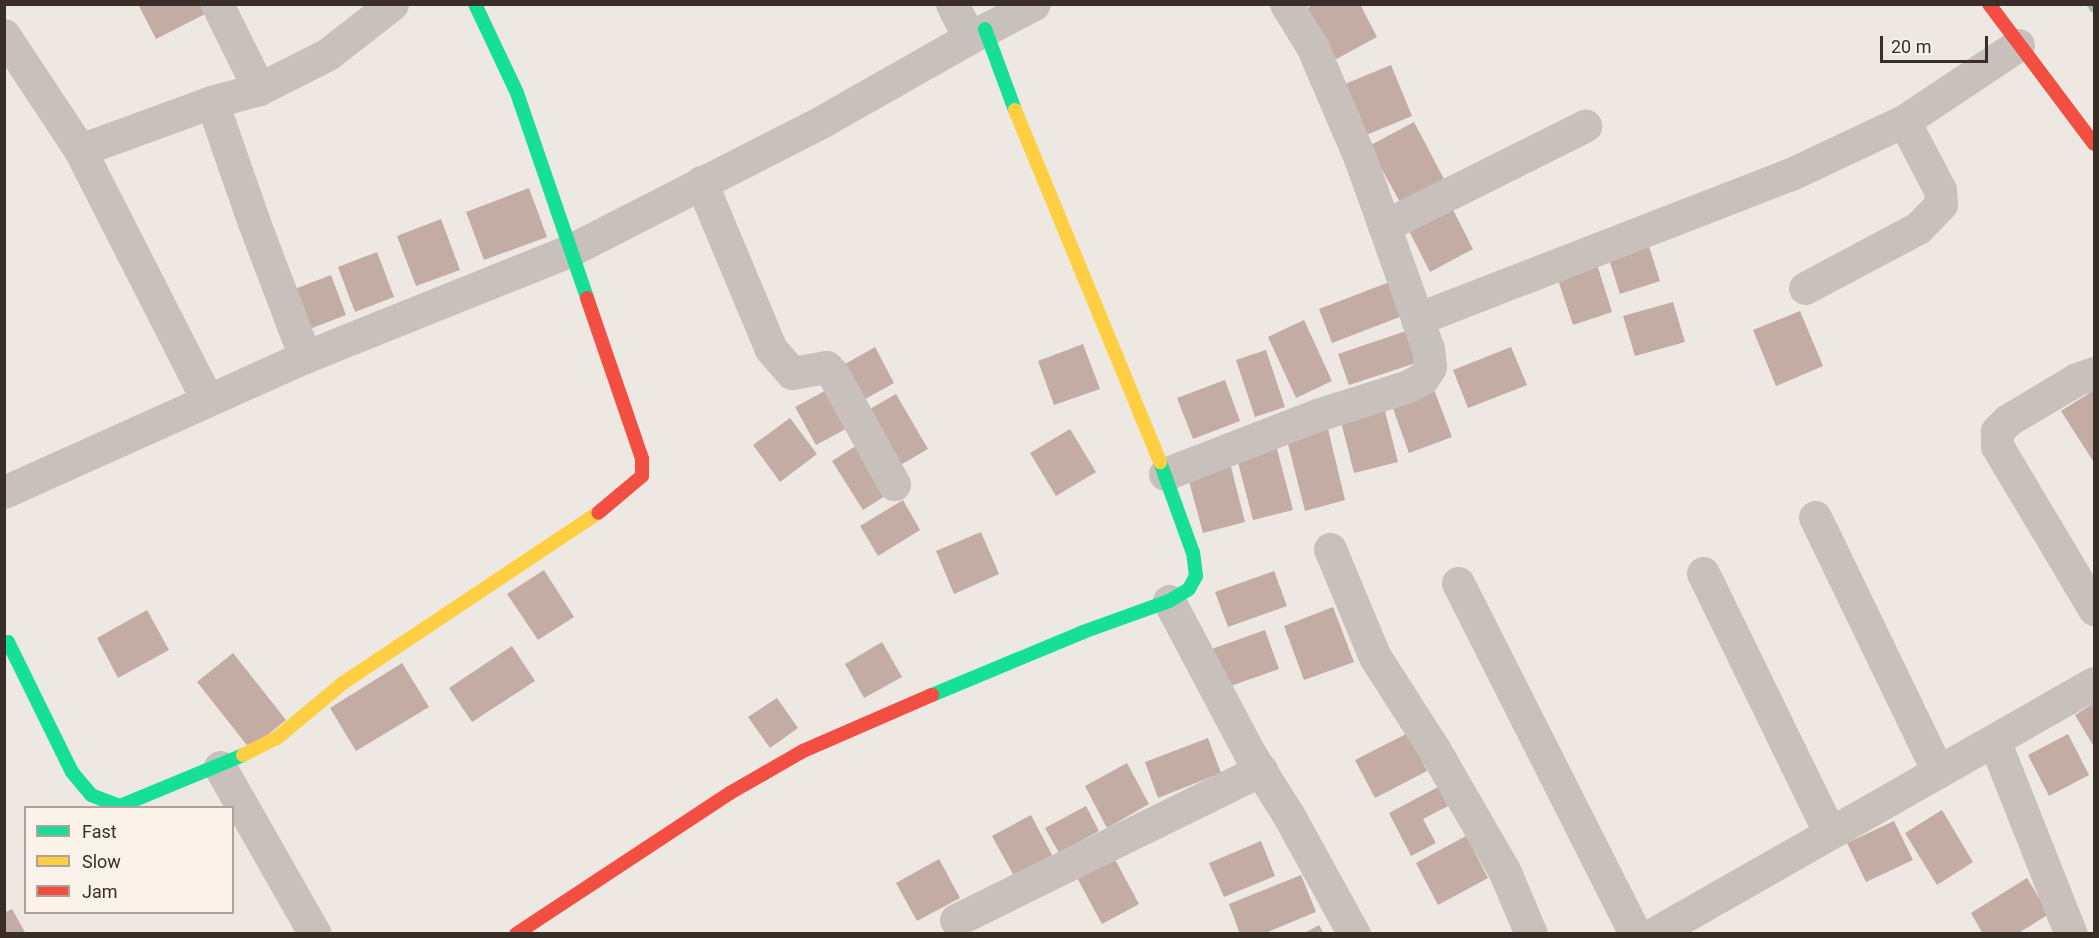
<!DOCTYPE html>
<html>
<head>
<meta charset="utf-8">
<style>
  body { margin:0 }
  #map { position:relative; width:2099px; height:938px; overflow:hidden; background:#eee8e2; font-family:Roboto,sans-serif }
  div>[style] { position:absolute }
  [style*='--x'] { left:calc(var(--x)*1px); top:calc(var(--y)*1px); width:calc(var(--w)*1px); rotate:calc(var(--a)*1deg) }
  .stream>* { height:10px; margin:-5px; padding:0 5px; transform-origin:5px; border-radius:5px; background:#9dc1c0 }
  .building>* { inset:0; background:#c3aca3 }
  .street>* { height:33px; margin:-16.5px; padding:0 16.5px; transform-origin:16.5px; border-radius:16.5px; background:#c7c0bb }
  .fast>* { height:14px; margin:-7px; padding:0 7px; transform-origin:7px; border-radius:7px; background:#16e098 }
  .slow>* { height:14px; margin:-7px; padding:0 7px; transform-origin:7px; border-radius:7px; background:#ffcf43 }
  .jam>* { height:14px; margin:-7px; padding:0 7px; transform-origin:7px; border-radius:7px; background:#f24e42 }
  span { translate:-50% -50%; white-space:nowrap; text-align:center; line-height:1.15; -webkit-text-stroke:4.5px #fbf2e9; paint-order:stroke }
  .frame { position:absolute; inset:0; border:6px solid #392d28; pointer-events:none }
  .legend { position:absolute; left:24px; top:806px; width:210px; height:108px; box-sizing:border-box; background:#fbf2e9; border:2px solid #ada39c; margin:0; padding:8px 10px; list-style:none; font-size:18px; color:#392d28 }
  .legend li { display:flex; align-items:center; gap:12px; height:30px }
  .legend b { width:30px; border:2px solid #ada39c }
  .scale { position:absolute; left:1880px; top:36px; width:108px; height:27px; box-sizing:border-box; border:3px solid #392d28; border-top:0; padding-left:8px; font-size:18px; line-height:21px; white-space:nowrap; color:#392d28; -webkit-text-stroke:4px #fbf2e9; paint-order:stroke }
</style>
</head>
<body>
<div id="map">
  <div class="stream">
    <div style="--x:2092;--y:4;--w:4;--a:63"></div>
  </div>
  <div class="building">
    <div style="clip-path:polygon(138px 4px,208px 4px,211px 11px,156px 39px)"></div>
    <div style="clip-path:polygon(1314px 4px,1360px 4px,1377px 37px,1331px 62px,1304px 10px)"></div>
    <div style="clip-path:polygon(1391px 65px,1412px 116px,1366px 135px,1345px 84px)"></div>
    <div style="clip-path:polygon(1414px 122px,1445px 181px,1401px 204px,1369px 146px)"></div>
    <div style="clip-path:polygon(529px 188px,547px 237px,484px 260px,466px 212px)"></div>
    <div style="clip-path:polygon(1449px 202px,1473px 249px,1430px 272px,1406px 225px)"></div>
    <div style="clip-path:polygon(441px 219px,460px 270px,416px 286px,397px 236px)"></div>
    <div style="clip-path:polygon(1648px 243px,1660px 281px,1620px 294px,1608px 256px)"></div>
    <div style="clip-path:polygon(377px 252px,394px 297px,355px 312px,338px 267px)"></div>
    <div style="clip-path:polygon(1596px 261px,1612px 312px,1573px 325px,1556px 274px)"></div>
    <div style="clip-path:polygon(331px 275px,346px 315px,307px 330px,292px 290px)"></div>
    <div style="clip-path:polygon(1392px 281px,1405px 315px,1332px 343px,1319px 309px)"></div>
    <div style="clip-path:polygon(1673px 302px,1685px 342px,1635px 356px,1623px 316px)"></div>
    <div style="clip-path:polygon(1800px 311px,1823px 366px,1776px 386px,1753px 330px)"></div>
    <div style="clip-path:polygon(1304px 320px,1332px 381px,1296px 398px,1268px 337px)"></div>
    <div style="clip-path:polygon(1409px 330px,1419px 362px,1349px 385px,1338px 354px)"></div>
    <div style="clip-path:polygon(1083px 344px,1100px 389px,1054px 405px,1038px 361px)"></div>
    <div style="clip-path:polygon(875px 347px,894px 383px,858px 403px,838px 368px)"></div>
    <div style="clip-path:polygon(1511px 347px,1527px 385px,1468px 408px,1453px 370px)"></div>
    <div style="clip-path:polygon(1266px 350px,1285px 407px,1255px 417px,1236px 360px)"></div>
    <div style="clip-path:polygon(1225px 380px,1240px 421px,1193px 439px,1177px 398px)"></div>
    <div style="clip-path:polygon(834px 386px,855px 424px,816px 445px,795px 407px)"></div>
    <div style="clip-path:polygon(1433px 387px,1452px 437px,1409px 453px,1391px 403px)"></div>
    <div style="clip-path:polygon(2094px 390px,2094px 460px,2093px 461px,2061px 411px)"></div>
    <div style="clip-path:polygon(896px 394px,928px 449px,890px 471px,858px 416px)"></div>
    <div style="clip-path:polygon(1383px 403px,1398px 462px,1354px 473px,1339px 414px)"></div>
    <div style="clip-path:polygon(790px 418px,817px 454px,780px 482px,753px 445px)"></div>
    <div style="clip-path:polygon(1070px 429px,1096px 472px,1056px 496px,1030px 453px)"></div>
    <div style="clip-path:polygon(1328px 429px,1345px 500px,1305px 511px,1287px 440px)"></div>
    <div style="clip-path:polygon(862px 442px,893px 491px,863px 510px,832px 461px)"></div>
    <div style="clip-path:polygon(1277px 449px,1293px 510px,1253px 520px,1237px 459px)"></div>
    <div style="clip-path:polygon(1230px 463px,1245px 522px,1203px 533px,1187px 474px)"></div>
    <div style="clip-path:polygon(903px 500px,920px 530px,878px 556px,860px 526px)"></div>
    <div style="clip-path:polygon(981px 532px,999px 574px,954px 594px,936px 551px)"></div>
    <div style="clip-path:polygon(544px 570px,574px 617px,538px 640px,507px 594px)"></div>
    <div style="clip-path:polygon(1274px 571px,1287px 606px,1228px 627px,1215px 592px)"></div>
    <div style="clip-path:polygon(1333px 607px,1354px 662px,1304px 680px,1284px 626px)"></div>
    <div style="clip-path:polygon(147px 610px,169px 650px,118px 678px,97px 638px)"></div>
    <div style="clip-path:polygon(1265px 630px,1279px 669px,1222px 689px,1209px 650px)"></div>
    <div style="clip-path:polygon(882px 642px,902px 677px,864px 698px,845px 664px)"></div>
    <div style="clip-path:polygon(512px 646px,535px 681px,472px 722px,449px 688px)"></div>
    <div style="clip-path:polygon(233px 653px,286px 720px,250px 749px,197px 682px)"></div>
    <div style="clip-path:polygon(402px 663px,429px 707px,356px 751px,330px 708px)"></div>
    <div style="clip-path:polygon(777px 698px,798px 728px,770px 748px,748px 717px)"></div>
    <div style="clip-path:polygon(2094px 703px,2094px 747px,2075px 715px)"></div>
    <div style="clip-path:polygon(1408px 733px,1427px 771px,1375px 798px,1355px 760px)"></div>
    <div style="clip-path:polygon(2068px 734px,2089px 775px,2049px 796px,2028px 755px)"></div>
    <div style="clip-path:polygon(1208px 738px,1221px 773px,1158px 798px,1145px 762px)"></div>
    <div style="clip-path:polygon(1127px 763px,1149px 804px,1107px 828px,1085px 786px)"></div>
    <div style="clip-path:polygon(1438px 787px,1448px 806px,1423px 819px,1436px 843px,1411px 856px,1389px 813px)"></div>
    <div style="clip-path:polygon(1086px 806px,1099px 831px,1059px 853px,1045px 828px)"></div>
    <div style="clip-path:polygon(1942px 810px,1973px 862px,1937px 885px,1905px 833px)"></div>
    <div style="clip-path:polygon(1031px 815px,1052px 855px,1014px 876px,992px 836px)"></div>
    <div style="clip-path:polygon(1894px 821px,1913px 860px,1866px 882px,1847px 843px)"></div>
    <div style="clip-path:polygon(1466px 836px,1488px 878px,1438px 905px,1416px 863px)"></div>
    <div style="clip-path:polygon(1261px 841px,1275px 876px,1224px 897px,1209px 863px)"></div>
    <div style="clip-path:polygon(1112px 854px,1139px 904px,1102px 924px,1075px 874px)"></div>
    <div style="clip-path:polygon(939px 859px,960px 898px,917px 921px,896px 883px)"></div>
    <div style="clip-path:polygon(1301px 875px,1316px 912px,1263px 934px,1240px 934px,1229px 904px)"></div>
    <div style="clip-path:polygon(2027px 878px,2049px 914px,2017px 934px,1983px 934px,1971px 913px)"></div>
    <div style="clip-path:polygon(12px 909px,26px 934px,4px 934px,4px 913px)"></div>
    <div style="clip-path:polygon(1319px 925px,1324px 934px,1303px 934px)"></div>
  </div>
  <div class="street">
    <div style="--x:217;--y:4;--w:95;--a:63.7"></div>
    <div style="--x:952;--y:4;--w:38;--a:63"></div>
    <div style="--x:4;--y:35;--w:138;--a:56.5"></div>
    <div style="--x:80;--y:150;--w:280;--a:63"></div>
    <div style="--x:212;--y:102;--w:125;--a:70.8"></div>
    <div style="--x:253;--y:220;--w:147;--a:69.2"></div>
    <div style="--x:80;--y:150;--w:140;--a:-20"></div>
    <div style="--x:212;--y:102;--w:49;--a:-15.5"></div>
    <div style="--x:259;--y:89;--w:77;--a:-26.9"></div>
    <div style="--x:328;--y:54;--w:81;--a:-38"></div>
    <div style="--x:701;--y:182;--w:181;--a:67.3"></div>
    <div style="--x:771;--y:349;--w:32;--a:49"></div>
    <div style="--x:792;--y:373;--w:35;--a:-10"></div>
    <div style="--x:826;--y:367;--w:10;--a:45"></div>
    <div style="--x:833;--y:374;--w:126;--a:61"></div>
    <div style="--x:1384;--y:226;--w:225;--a:-26.5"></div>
    <div style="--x:1805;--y:288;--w:128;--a:-28"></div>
    <div style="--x:1918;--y:228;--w:33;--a:-46"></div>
    <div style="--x:1941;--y:204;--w:14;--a:-94"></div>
    <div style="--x:1940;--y:190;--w:78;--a:-117.6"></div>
    <div style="--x:1417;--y:319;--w:399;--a:-21.2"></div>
    <div style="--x:1789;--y:175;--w:127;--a:-25.2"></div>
    <div style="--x:1904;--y:121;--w:137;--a:-33.7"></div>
    <div style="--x:2094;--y:373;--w:18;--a:161"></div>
    <div style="--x:2077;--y:379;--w:80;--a:149.3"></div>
    <div style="--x:2008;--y:420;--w:16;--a:135"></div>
    <div style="--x:1997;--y:431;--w:15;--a:90"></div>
    <div style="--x:1997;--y:446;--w:190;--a:59.2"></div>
    <div style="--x:1165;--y:474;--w:163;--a:-21.2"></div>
    <div style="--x:1317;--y:415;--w:93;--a:-17.5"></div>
    <div style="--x:1406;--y:387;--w:19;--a:-28"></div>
    <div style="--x:1423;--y:378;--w:13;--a:-58"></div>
    <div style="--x:1430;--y:367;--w:18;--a:-96"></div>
    <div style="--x:1428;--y:349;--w:203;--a:-109.6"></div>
    <div style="--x:1360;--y:158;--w:122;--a:-113.2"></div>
    <div style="--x:1312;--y:46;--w:49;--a:-121.8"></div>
    <div style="--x:4;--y:492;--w:330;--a:-24.2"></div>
    <div style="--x:305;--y:357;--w:284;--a:-21.9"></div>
    <div style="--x:569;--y:251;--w:283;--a:-27.1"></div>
    <div style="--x:821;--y:122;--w:170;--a:-29.6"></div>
    <div style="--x:969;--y:38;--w:73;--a:-27.6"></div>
    <div style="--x:1815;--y:517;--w:283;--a:64.2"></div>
    <div style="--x:1330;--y:549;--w:117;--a:67.4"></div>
    <div style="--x:1375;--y:657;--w:109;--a:57.3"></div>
    <div style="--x:1434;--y:749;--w:140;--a:60"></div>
    <div style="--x:1504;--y:870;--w:69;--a:67.1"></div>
    <div style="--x:1703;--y:573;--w:289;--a:64"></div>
    <div style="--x:1458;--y:583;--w:393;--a:63.2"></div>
    <div style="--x:1169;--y:601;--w:173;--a:62.1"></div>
    <div style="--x:1250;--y:754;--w:73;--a:57.8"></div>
    <div style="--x:1289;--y:816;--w:135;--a:61.2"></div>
    <div style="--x:1994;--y:740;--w:209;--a:68.4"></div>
    <div style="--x:220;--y:767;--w:192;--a:60.4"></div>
    <div style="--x:956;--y:920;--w:340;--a:-26.2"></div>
    <div style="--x:1653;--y:934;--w:507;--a:-29.65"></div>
  </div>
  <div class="fast">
    <div style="--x:475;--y:4;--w:98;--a:64.7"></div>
    <div style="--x:517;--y:93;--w:217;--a:71.1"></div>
    <div style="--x:985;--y:29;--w:86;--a:69.7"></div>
    <div style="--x:4;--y:643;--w:4;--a:-14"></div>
    <div style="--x:8;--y:642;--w:145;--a:63.8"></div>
    <div style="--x:72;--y:772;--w:30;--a:50"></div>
    <div style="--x:91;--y:795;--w:31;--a:21"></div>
    <div style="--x:120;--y:806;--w:133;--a:-22.5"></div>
    <div style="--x:932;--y:695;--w:164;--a:-22.6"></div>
    <div style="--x:1083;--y:632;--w:91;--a:-19.8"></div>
    <div style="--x:1169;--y:601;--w:23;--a:-31"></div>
    <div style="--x:1189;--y:589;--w:15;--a:-62"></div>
    <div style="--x:1196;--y:576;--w:23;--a:-97"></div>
    <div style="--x:1193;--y:553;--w:97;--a:-109.9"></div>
  </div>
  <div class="slow">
    <div style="--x:1015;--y:110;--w:381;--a:67.6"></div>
    <div style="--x:243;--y:755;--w:38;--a:-27"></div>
    <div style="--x:277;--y:738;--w:86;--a:-39.8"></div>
    <div style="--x:343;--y:683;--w:306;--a:-33.7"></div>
  </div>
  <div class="jam">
    <div style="--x:1989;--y:4;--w:175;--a:53.1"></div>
    <div style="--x:587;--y:298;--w:170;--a:71.1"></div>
    <div style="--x:642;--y:459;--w:17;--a:90"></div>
    <div style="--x:642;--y:476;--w:57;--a:139.9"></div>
    <div style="--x:516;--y:934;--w:256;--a:-33.4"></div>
    <div style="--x:730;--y:793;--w:84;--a:-29.9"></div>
    <div style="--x:803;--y:751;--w:141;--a:-23.5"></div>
  </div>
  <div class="frame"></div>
  <ul class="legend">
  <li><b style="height:8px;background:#16e098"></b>Fast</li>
  <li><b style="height:8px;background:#ffcf43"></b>Slow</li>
  <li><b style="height:8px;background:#f24e42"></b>Jam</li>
  </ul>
  <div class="scale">20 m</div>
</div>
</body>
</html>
